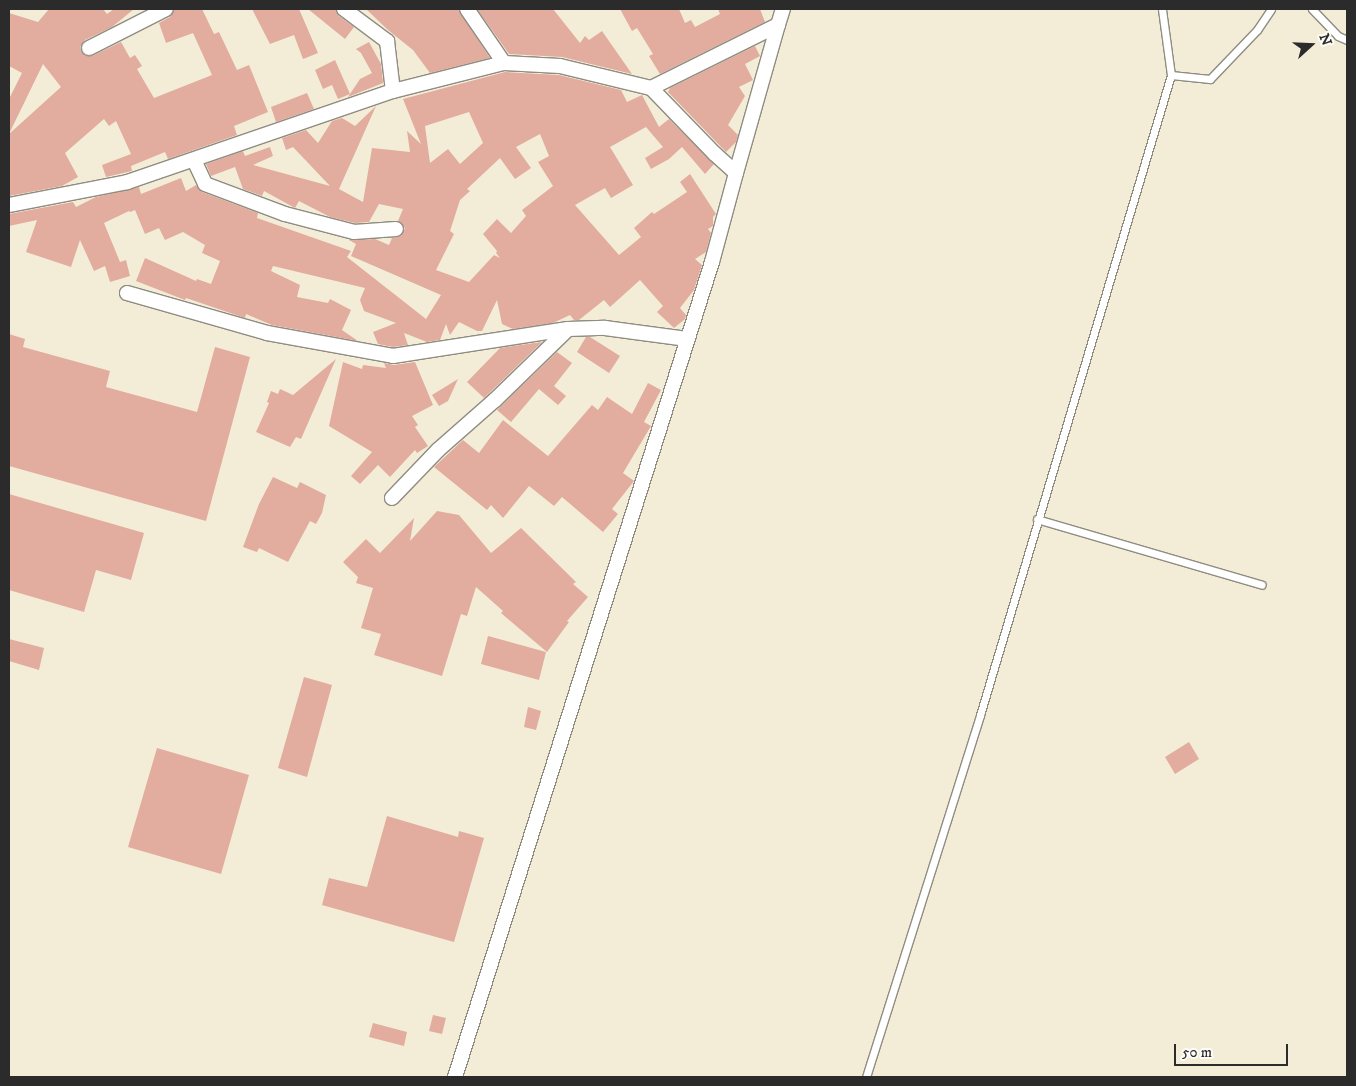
<!DOCTYPE html>
<html>
<head>
<meta charset="utf-8">
<style>
  body { margin:0 }
  #map { position:relative; width:1356px; height:1086px; overflow:hidden; background:#f3edd8; font-family:"IM FELL DW Pica",serif }
  div>[style] { position:absolute }
  [style*='--x'] { left:calc(var(--x)*1px); top:calc(var(--y)*1px); width:calc(var(--w)*1px); rotate:calc(var(--a)*1deg) }
  .building>* { inset:0; background:#e2ac9f }
  .roads { filter:drop-shadow(1px 0 #8f8c82) drop-shadow(-1px 0 #8f8c82) drop-shadow(0 1px #8f8c82) drop-shadow(0 -1px #8f8c82) }
  .lane>* { height:7px; margin:-3.5px; padding:0 3.5px; transform-origin:3.5px; border-radius:3.5px; background:#fff }
  .street>* { height:14px; margin:-7px; padding:0 7px; transform-origin:7px; border-radius:7px; background:#fff }
  span { translate:-50% -50%; white-space:nowrap; text-align:center; line-height:1.15; -webkit-text-stroke:5px #fdfcf7; paint-order:stroke }
  .frame { position:absolute; inset:0; border:10px solid #2b2b2b; pointer-events:none }
  .north { position:absolute; left:1286px; top:20px; width:50px; height:50px; -webkit-text-stroke:4px #fdfcf7; paint-order:stroke; rotate:70deg; font-size:14px; font-weight:700; line-height:20px; text-align:center; color:#2b2b2b }
  .north::after { content:''; display:block; margin:auto; width:18px; height:22px; background:#2b2b2b; clip-path:polygon(50% 0,100% 100%,50% 72%,0 100%) }
  .scale { position:absolute; left:1174px; top:1044px; width:114px; height:22px; box-sizing:border-box; border:2px solid #2b2b2b; border-top:0; padding-left:6px; font-size:15px; line-height:18px; white-space:nowrap; color:#2b2b2b; -webkit-text-stroke:4px #fdfcf7; paint-order:stroke }
</style>
</head>
<body>
<div id="map">
  <div class="building">
    <div style="clip-path:polygon(49px 9px,103px 9px,107px 14px,114px 9px,134px 9px,112px 27px,85px 40px,80px 47px,81px 51px,85px 56px,92px 56px,121px 42px,130px 58px,135px 55px,142px 66px,137px 69px,154px 98px,212px 75px,193px 33px,166px 43px,159px 23px,170px 17px,175px 9px,202px 9px,214px 34px,219px 32px,237px 70px,249px 65px,268px 112px,234px 126px,237px 135px,168px 159px,165px 152px,131px 166px,132px 171px,106px 177px,102px 165px,131px 154px,116px 121px,109px 126px,104px 119px,65px 153px,78px 177px,62px 186px,9px 196px,9px 134px,61px 87px,43px 64px,9px 134px,9px 99px,22px 73px,9px 66px,9px 13px,38px 22px)"></div>
    <div style="clip-path:polygon(252px 9px,299px 9px,318px 53px,303px 59px,294px 35px,270px 44px)"></div>
    <div style="clip-path:polygon(308px 9px,335px 9px,339px 16px,354px 27px,345px 39px)"></div>
    <div style="clip-path:polygon(366px 9px,458px 9px,490px 58px,430px 73px,413px 50px,388px 30px)"></div>
    <div style="clip-path:polygon(477px 9px,553px 9px,580px 43px,585px 36px,589px 40px,602px 31px,632px 74px,562px 57px,509px 54px)"></div>
    <div style="clip-path:polygon(620px 9px,679px 9px,685px 23px,691px 20px,695px 27px,720px 14px,718px 9px,760px 9px,765px 22px,660px 74px,649px 56px,653px 54px,637px 28px,632px 31px)"></div>
    <div style="clip-path:polygon(369px 42px,381px 64px,383px 83px,348px 97px,360px 79px,372px 73px,361px 53px,356px 49px)"></div>
    <div style="clip-path:polygon(761px 43px,755px 46px,760px 56px,745px 64px,753px 80px,739px 87px,745px 96px,728px 125px,738px 135px,736px 142px,726px 152px,668px 92px,670px 88px)"></div>
    <div style="clip-path:polygon(335px 60px,350px 94px,338px 99px,332px 85px,323px 89px,315px 70px)"></div>
    <div style="clip-path:polygon(evenodd,505px 72px,559px 75px,621px 90px,627px 102px,642px 95px,659px 127px,669px 119px,714px 164px,705px 174px,682px 147px,669px 159px,651px 169px,645px 158px,663px 147px,646px 127px,610px 147px,633px 185px,611px 198px,605px 188px,575px 205px,619px 255px,641px 237px,634px 228px,652px 212px,654px 214px,687px 192px,680px 182px,690px 174px,716px 214px,713px 217px,713px 226px,708px 229px,711px 233px,706px 252px,695px 259px,702px 265px,694px 290px,680px 308px,686px 315px,685px 319px,674px 328px,657px 312px,663px 306px,640px 280px,610px 307px,604px 300px,579px 320px,574px 320px,570px 315px,553px 323px,513px 329px,502px 324px,497px 300px,482px 331px,477px 331px,459px 322px,450px 335px,446px 324px,440px 340px,427px 342px,404px 333px,408px 345px,393px 347px,378px 344px,373px 332px,396px 323px,364px 311px,360px 300px,365px 288px,273px 266px,271px 271px,300px 285px,297px 297px,328px 303px,330px 299px,351px 310px,342px 330px,358px 341px,272px 325px,246px 314px,245px 318px,186px 298px,185px 300px,136px 281px,145px 258px,196px 281px,197px 279px,211px 284px,220px 261px,202px 253px,205px 245px,183px 232px,165px 240px,159px 228px,145px 234px,135px 210px,130px 212px,129px 211px,104px 223px,120px 262px,126px 260px,130px 276px,110px 282px,105px 266px,94px 271px,80px 240px,71px 267px,26px 252px,37px 220px,9px 226px,9px 214px,73px 202px,76px 207px,96px 197px,139px 187px,141px 194px,181px 178px,186px 191px,196px 185px,202px 192px,258px 213px,257px 218px,351px 251px,347px 257px,426px 319px,441px 295px,351px 256px,356px 244px,349px 240px,375px 239px,389px 245px,392px 238px,401px 236px,405px 228px,398px 221px,403px 209px,379px 204px,369px 222px,355px 223px,330px 217px,299px 201px,295px 208px,264px 191px,262px 196px,243px 189px,235px 167px,211px 176px,206px 164px,243px 151px,245px 156px,270px 147px,273px 156px,253px 165px,330px 186px,293px 147px,286px 150px,282px 138px,306px 130px,318px 143px,332px 121px,342px 118px,355px 126px,376px 106px,339px 189px,363px 202px,372px 148px,410px 152px,407px 131px,421px 144px,403px 99px,505px 72px,469px 112px,483px 143px,460px 164px,448px 149px,430px 163px,425px 126px,469px 112px,505px 72px,540px 134px,549px 156px,538px 162px,553px 186px,522px 210px,526px 216px,511px 233px,497px 219px,483px 234px,497px 251px,496px 253px,500px 258px,494px 255px,469px 282px,436px 270px,454px 234px,450px 231px,460px 200px,470px 191px,467px 189px,500px 158px,515px 179px,531px 168px,516px 147px,540px 134px)"></div>
    <div style="clip-path:polygon(307px 93px,314px 109px,276px 122px,271px 107px)"></div>
    <div style="clip-path:polygon(9px 334px,25px 339px,23px 347px,110px 371px,106px 387px,197px 412px,215px 347px,250px 357px,206px 521px,9px 466px)"></div>
    <div style="clip-path:polygon(586px 337px,590px 337px,620px 356px,609px 373px,577px 352px)"></div>
    <div style="clip-path:polygon(542px 342px,484px 398px,467px 382px,500px 348px)"></div>
    <div style="clip-path:polygon(557px 352px,572px 363px,554px 386px,566px 396px,558px 405px,539px 389px,511px 422px,497px 410px)"></div>
    <div style="clip-path:polygon(336px 359px,301px 439px,296px 437px,290px 447px,256px 432px,269px 403px,267px 402px,271px 391px,278px 394px,280px 389px,293px 395px)"></div>
    <div style="clip-path:polygon(343px 362px,362px 369px,363px 365px,386px 368px,384px 363px,394px 365px,415px 362px,433px 405px,412px 416px,418px 425px,415px 427px,428px 446px,417px 453px,415px 450px,390px 477px,378px 465px,360px 484px,351px 476px,372px 452px,329px 426px)"></div>
    <div style="clip-path:polygon(458px 379px,448px 401px,439px 406px,432px 395px)"></div>
    <div style="clip-path:polygon(648px 383px,661px 390px,644px 422px,651px 426px,623px 473px,634px 481px,612px 509px,618px 514px,603px 532px,562px 497px,554px 506px,529px 486px,503px 518px,491px 505px,487px 510px,434px 467px,463px 440px,479px 453px,503px 420px,548px 456px,592px 405px,598px 410px,607px 397px,632px 414px)"></div>
    <div style="clip-path:polygon(273px 477px,297px 488px,300px 482px,326px 495px,322px 513px,316px 524px,310px 521px,288px 562px,259px 548px,257px 552px,243px 547px,259px 504px)"></div>
    <div style="clip-path:polygon(9px 494px,144px 533px,131px 580px,96px 570px,84px 612px,9px 590px)"></div>
    <div style="clip-path:polygon(437px 511px,459px 515px,491px 553px,521px 528px,576px 582px,573px 584px,588px 597px,567px 621px,569px 622px,547px 652px,501px 613px,503px 611px,476px 587px,467px 616px,461px 614px,442px 676px,374px 655px,381px 634px,361px 628px,373px 588px,356px 583px,358px 577px,343px 562px,366px 539px,380px 553px,414px 518px,410px 541px)"></div>
    <div style="clip-path:polygon(488px 636px,546px 652px,539px 680px,481px 664px)"></div>
    <div style="clip-path:polygon(9px 639px,44px 648px,39px 670px,9px 661px)"></div>
    <div style="clip-path:polygon(304px 677px,332px 685px,307px 777px,278px 768px)"></div>
    <div style="clip-path:polygon(528px 707px,541px 711px,536px 730px,524px 727px)"></div>
    <div style="clip-path:polygon(1189px 742px,1199px 759px,1175px 774px,1165px 757px)"></div>
    <div style="clip-path:polygon(157px 748px,249px 775px,221px 874px,128px 847px)"></div>
    <div style="clip-path:polygon(387px 816px,458px 837px,459px 831px,484px 838px,454px 942px,322px 905px,329px 878px,367px 887px)"></div>
    <div style="clip-path:polygon(433px 1015px,446px 1018px,442px 1034px,429px 1031px)"></div>
    <div style="clip-path:polygon(373px 1023px,407px 1032px,404px 1046px,369px 1037px)"></div>
  </div>
  <div class="roads">
    <div class="lane">
      <div style="--x:1312;--y:9;--w:37;--a:46"></div>
      <div style="--x:1338;--y:36;--w:10;--a:24"></div>
      <div style="--x:1171;--y:75;--w:39;--a:6"></div>
      <div style="--x:1210;--y:79;--w:68;--a:-46.2"></div>
      <div style="--x:1257;--y:30;--w:25;--a:-56"></div>
      <div style="--x:1037;--y:519;--w:234;--a:16.3"></div>
      <div style="--x:866;--y:1077;--w:380;--a:-72.5"></div>
      <div style="--x:980;--y:715;--w:668;--a:-73.38"></div>
      <div style="--x:1171;--y:75;--w:67;--a:-97.8"></div>
    </div>
    <div class="street">
      <div style="--x:344;--y:9;--w:54;--a:36.7"></div>
      <div style="--x:387;--y:41;--w:50;--a:83.2"></div>
      <div style="--x:467;--y:9;--w:65;--a:55.6"></div>
      <div style="--x:89;--y:48;--w:86;--a:-26.9"></div>
      <div style="--x:651;--y:88;--w:142;--a:-26.4"></div>
      <div style="--x:778;--y:25;--w:17;--a:-73"></div>
      <div style="--x:194;--y:160;--w:26;--a:65"></div>
      <div style="--x:205;--y:184;--w:85;--a:20.6"></div>
      <div style="--x:285;--y:214;--w:71;--a:14.6"></div>
      <div style="--x:354;--y:232;--w:42;--a:-4.1"></div>
      <div style="--x:736;--y:173;--w:154;--a:-74.2"></div>
      <div style="--x:9;--y:205;--w:120;--a:-11"></div>
      <div style="--x:127;--y:182;--w:281;--a:-18.9"></div>
      <div style="--x:393;--y:91;--w:114;--a:-14.2"></div>
      <div style="--x:504;--y:63;--w:56;--a:3.1"></div>
      <div style="--x:560;--y:66;--w:94;--a:13.6"></div>
      <div style="--x:651;--y:88;--w:92;--a:45.9"></div>
      <div style="--x:715;--y:154;--w:28;--a:42"></div>
      <div style="--x:736;--y:173;--w:92;--a:105.1"></div>
      <div style="--x:712;--y:262;--w:855;--a:107.5"></div>
      <div style="--x:127;--y:293;--w:146;--a:15.9"></div>
      <div style="--x:267;--y:333;--w:128;--a:10.3"></div>
      <div style="--x:393;--y:356;--w:177;--a:-8.8"></div>
      <div style="--x:568;--y:329;--w:37;--a:-2"></div>
      <div style="--x:605;--y:328;--w:83;--a:7.6"></div>
      <div style="--x:392;--y:498;--w:66;--a:-46.2"></div>
      <div style="--x:438;--y:450;--w:76;--a:-41.3"></div>
      <div style="--x:495;--y:400;--w:100;--a:-44.2"></div>
    </div>
  </div>
  <div class="frame"></div>
  <div class="north">N</div>
  <div class="scale">50 m</div>
</div>
</body>
</html>
